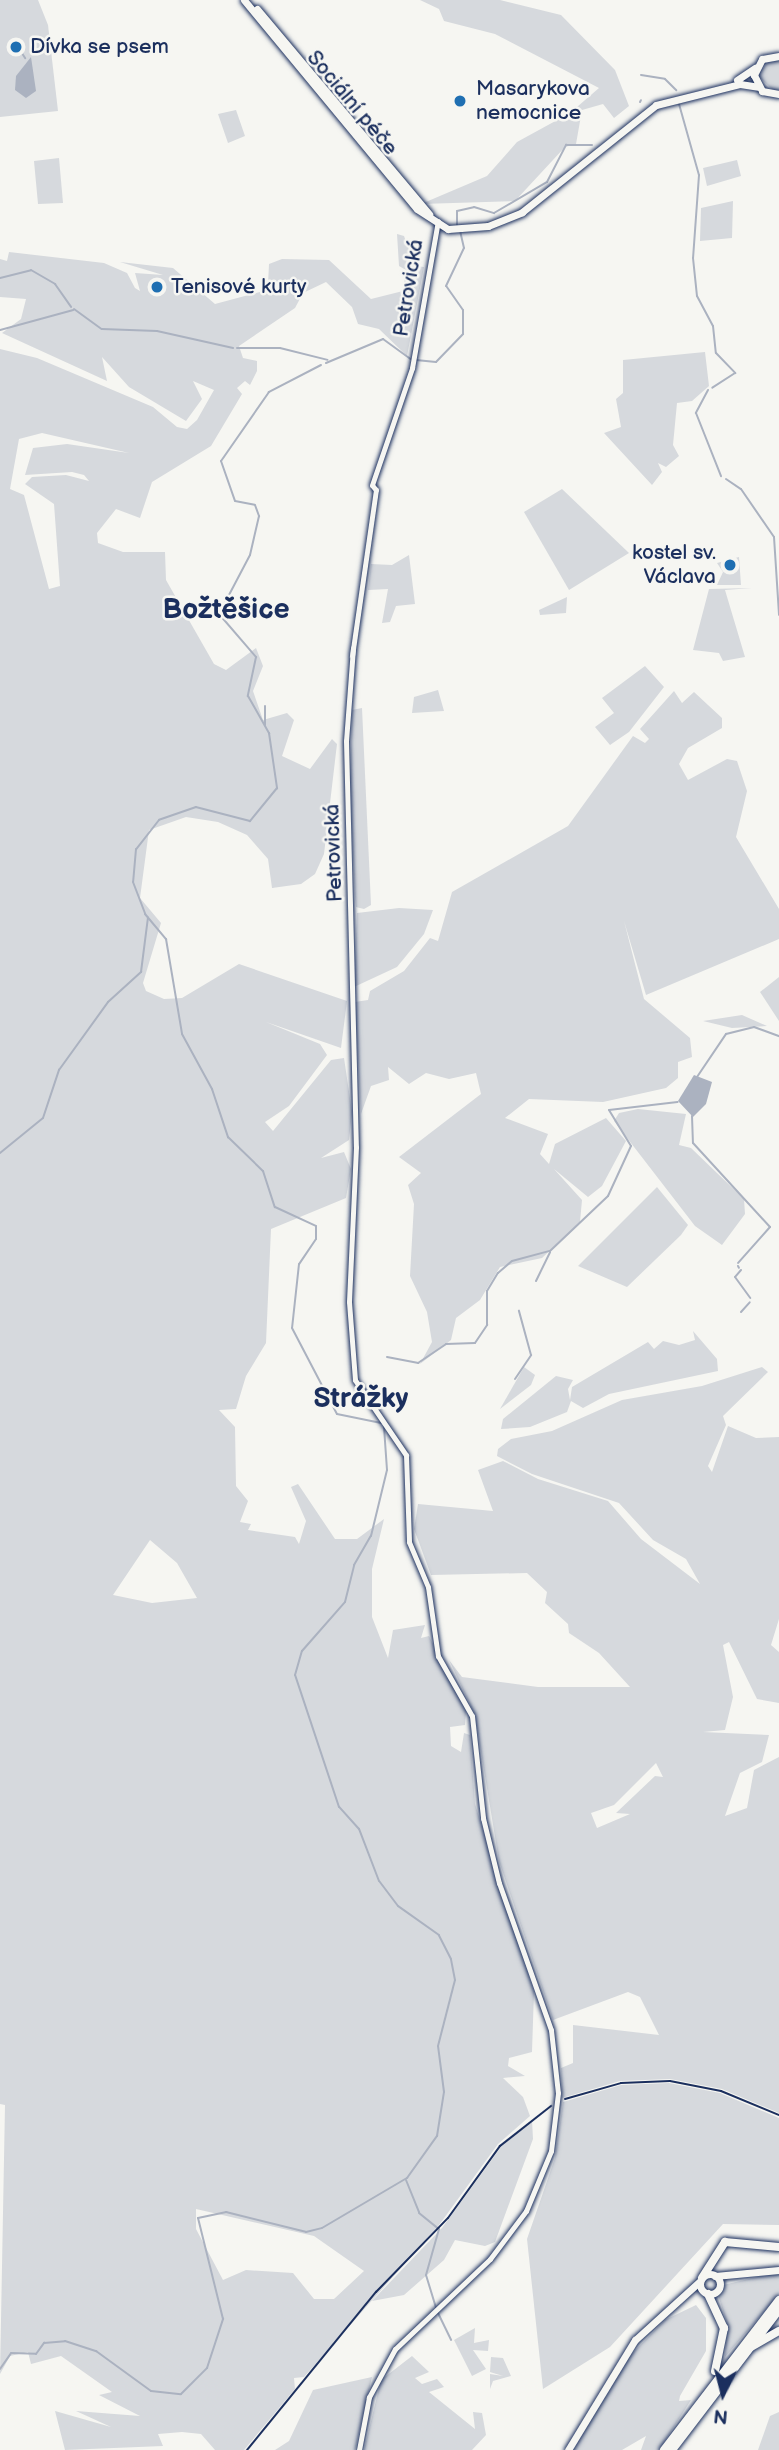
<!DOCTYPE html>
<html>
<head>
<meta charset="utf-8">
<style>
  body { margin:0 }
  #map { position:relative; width:779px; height:2450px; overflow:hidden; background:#f6f6f2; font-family:"Balsamiq Sans",sans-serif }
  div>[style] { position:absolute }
  .green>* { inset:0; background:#d6d9dd }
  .water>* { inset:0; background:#abb2c0 }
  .stream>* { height:2px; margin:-1px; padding:0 1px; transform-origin:1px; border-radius:1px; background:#abb2c0 }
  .roads { filter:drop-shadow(0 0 2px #1b2f5e) drop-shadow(0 0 2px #1b2f5e) }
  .secondary>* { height:5px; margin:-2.5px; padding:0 2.5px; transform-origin:2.5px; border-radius:2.5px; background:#f6f6f2 }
  .primary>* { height:7px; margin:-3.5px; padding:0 3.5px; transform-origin:3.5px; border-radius:3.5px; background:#f6f6f2 }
  .primary>.ring { margin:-3.5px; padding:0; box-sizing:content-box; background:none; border:7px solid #f6f6f2; border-radius:50% }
  .motorway>* { height:8px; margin:-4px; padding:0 4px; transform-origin:4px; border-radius:4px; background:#f6f6f2 }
  .rail>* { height:2px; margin:-1px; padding:0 1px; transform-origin:1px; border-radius:1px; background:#1b2f5e }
  .dots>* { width:19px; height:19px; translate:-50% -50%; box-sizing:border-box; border:4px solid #f6f6f2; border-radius:50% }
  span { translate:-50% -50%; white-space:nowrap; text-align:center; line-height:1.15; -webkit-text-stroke:5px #f6f6f2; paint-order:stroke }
  .poi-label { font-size:21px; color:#1b2f5e }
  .left { translate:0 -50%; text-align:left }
  .right { translate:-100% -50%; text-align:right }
  .street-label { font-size:21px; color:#1b2f5e }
  .district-label { font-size:28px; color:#1b2f5e; font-weight:700 }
  .north { position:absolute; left:688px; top:2359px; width:70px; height:70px; -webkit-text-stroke:5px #f6f6f2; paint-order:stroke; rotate:186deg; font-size:19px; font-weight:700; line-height:28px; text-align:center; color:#1b2f5e }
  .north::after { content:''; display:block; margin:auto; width:24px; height:32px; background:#1b2f5e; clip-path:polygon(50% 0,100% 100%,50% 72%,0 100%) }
</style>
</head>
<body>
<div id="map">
  <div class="green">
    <div style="clip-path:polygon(0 0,38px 0,48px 25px,58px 111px,0 117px)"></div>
    <div style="clip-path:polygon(420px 0,500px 0,561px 15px,615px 70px,629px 106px,614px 118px,603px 104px,582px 110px,576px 144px,565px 147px,515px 201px,421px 204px,487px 176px,517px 142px,570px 113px,599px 88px,495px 34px,444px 21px,439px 9px)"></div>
    <div style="clip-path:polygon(772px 58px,779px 60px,779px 90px,774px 91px,757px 75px)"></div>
    <div style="clip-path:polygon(236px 110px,245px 136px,228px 143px,218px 114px)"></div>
    <div style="clip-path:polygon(59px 158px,63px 203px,38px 204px,34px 161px)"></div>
    <div style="clip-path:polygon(737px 160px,741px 176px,707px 186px,703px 168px)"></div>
    <div style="clip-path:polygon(733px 201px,732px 238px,700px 241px,701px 208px)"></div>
    <div style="clip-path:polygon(evenodd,397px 234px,404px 236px,415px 266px,424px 267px,407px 356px,379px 329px,358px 324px,352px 307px,326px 282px,303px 293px,295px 308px,239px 346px,243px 358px,257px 361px,257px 371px,250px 385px,245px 381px,237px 388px,242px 394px,211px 446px,152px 482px,140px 518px,116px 509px,97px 533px,98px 543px,123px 552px,165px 552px,166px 580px,214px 664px,226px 670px,256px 648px,263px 666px,253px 691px,263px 720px,287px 713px,294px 720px,282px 756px,310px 769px,332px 739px,337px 744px,324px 854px,315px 874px,301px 884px,272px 888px,268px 859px,247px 835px,218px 822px,186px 817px,149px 830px,140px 898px,161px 923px,143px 983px,146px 991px,164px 999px,182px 998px,239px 964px,347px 1001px,341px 1048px,266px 1022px,320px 1044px,327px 1055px,289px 1106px,265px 1122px,273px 1131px,331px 1060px,344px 1058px,352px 1112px,349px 1140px,321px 1158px,344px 1152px,351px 1169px,346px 1198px,271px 1229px,266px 1343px,246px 1376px,236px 1409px,219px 1410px,235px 1427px,236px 1486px,248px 1501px,240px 1522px,251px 1524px,248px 1530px,295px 1537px,299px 1544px,306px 1521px,291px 1487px,298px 1484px,335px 1539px,357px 1539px,384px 1519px,372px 1569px,372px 1617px,388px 1658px,393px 1630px,425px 1625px,421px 1638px,429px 1636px,466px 1711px,465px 1725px,450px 1727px,451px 1746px,461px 1752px,464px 1733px,470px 1735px,475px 1804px,534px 1992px,532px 2052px,509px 2058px,508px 2066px,525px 2076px,503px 2078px,523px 2097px,530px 2116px,498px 2144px,439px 2225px,304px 2377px,294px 2378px,295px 2389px,244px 2450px,215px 2450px,201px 2434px,182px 2432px,158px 2434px,163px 2446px,65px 2450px,55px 2411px,111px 2427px,76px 2411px,140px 2416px,99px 2395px,112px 2392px,61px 2356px,31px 2364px,28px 2352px,10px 2356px,0 2374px,5px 2105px,0 2104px,0 349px,37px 358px,153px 407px,177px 427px,187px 429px,197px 420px,214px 390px,193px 381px,202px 399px,186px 421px,129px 387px,102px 357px,107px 381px,2px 333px,21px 319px,26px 299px,0 297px,0 259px,7px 261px,9px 252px,104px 263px,127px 273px,135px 288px,140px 291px,135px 273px,163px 275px,120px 262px,173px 268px,215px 304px,260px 292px,268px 284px,269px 264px,282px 259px,329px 260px,371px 299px,403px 291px,406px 270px,399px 266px,397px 234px,42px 433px,129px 453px,67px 444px,33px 448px,25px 475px,72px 472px,84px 475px,89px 481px,66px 475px,32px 477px,25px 484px,54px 504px,60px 586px,49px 589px,24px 495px,10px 489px,19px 439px,42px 433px,397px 234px,150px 1540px,177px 1563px,197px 1598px,152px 1603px,113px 1595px,150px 1540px,397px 234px,196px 2209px,314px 2236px,364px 2271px,334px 2299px,314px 2299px,293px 2273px,246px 2270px,223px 2280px,196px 2229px,196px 2209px)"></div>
    <div style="clip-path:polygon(705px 352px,709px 386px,692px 401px,677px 403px,673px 445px,679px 456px,666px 467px,658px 463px,662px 472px,652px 485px,604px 433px,621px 427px,616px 399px,623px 393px,623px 360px)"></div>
    <div style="clip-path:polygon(562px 489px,629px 553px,569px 590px,524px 512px)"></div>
    <div style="clip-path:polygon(409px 555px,415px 604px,396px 606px,390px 622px,382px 623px,388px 589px,368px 590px,371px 564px,392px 565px)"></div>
    <div style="clip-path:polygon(739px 557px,741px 585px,717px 585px,723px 572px,717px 563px)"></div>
    <div style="clip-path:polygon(752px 588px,725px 590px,745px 657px,723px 661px,719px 653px,693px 650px,709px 589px)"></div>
    <div style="clip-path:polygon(567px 597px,566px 613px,540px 615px,539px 610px)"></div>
    <div style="clip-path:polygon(645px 666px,664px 687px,629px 732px,610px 745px,595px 727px,614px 713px,602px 698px)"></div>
    <div style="clip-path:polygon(438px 690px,444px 711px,412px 713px,414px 697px)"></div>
    <div style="clip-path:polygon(674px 691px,682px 703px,694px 692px,722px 718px,722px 728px,688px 748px,679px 764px,688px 780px,727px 759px,737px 761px,747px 791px,736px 837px,779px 909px,779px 939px,646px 995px,624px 921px,644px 999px,690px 1038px,692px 1057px,678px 1062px,678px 1078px,666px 1088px,603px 1102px,529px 1099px,505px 1118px,548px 1134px,540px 1154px,549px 1164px,555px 1144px,606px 1118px,626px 1141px,602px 1186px,588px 1197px,554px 1169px,582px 1200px,580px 1222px,542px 1258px,500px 1267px,480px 1300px,456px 1318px,451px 1340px,420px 1364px,432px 1342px,427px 1312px,410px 1276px,414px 1204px,408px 1185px,421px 1173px,399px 1157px,481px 1094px,476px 1073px,449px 1079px,426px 1073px,409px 1084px,388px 1067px,389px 1080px,371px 1086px,361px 1114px,355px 1002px,368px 1000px,370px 991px,404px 971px,430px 938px,438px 941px,452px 892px,568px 826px,633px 736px,645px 743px,649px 739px,640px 729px)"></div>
    <div style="clip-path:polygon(362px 708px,371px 905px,364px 909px,356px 907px,355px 896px,350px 791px,352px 710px)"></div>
    <div style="clip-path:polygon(399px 908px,433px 910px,424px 934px,397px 967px,354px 987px,357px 913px)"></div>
    <div style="clip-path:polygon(779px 977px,779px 1021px,760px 992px)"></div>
    <div style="clip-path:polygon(742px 1015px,767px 1026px,732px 1028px,703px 1021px)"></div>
    <div style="clip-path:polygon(638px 1109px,686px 1114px,679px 1145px,691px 1148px,744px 1199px,745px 1214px,722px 1245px,695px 1226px,614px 1121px,619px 1113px)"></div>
    <div style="clip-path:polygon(657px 1187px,688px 1225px,681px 1235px,627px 1287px,578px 1266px)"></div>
    <div style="clip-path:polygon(693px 1331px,717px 1359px,718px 1371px,609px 1394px,583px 1408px,571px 1401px,567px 1412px,530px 1427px,501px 1429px,503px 1419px,556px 1376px,573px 1380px,568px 1389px,570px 1400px,572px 1387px,648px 1342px,654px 1349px,663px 1341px,679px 1345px,695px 1340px)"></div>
    <div style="clip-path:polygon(524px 1367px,535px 1375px,531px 1385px,500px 1409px)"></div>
    <div style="clip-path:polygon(evenodd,762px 1367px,768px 1372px,723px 1416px,726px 1425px,708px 1466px,712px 1472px,728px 1426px,756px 1438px,779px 1437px,779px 1619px,771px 1645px,779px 1652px,779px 1703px,757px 1699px,729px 1642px,723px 1645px,733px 1697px,725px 1730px,703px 1732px,769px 1735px,762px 1762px,740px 1773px,725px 1816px,747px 1808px,754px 1770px,779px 1757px,779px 2113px,722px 2089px,670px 2079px,620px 2081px,562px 2098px,561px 2068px,573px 2063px,573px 2025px,659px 2035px,640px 1997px,628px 1992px,553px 2020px,499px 1861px,475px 1715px,449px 1660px,462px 1677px,538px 1687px,630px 1687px,599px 1653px,569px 1633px,568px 1624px,545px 1603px,547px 1592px,527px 1573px,431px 1575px,414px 1529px,418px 1504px,493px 1511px,478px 1470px,503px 1461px,538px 1479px,608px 1501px,641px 1539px,700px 1584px,686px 1559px,653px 1540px,619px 1503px,532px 1474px,497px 1456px,498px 1449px,511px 1439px,552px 1431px,622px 1400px,702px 1386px,762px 1367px,656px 1763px,663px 1777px,655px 1776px,616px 1813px,630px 1814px,597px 1828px,591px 1813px,614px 1805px,656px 1763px)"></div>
    <div style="clip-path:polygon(669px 2083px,720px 2093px,779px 2118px,779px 2225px,723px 2224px,610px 2347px,543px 2389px,527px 2239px,555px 2158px,563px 2102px,621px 2085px)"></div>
    <div style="clip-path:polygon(532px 2120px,533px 2139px,495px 2242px,485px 2246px,455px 2240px,444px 2260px,404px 2295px,372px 2301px,442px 2228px,501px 2147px)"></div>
    <div style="clip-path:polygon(779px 2272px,779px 2294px,725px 2357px,727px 2323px,718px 2295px,723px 2285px)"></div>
    <div style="clip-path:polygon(696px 2305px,706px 2318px,706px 2351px,680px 2396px,679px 2401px,691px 2400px,659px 2450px,641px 2450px,646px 2436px,622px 2450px,573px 2450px,624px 2362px,665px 2320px)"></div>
    <div style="clip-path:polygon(475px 2328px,474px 2343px,489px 2340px,488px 2351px,473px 2350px,486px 2369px,472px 2376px,454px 2340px)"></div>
    <div style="clip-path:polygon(412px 2356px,429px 2372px,415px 2378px,422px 2384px,437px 2379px,444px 2387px,429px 2392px,475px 2429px,473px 2412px,482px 2413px,486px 2435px,472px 2450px,364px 2450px,381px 2380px)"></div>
    <div style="clip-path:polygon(491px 2357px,503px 2358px,511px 2376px,493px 2381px,490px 2389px,490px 2374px,503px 2376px,490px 2372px)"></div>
    <div style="clip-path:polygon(372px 2377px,355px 2450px,275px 2450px,289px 2441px,313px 2390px)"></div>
    <div style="clip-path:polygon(779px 2412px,779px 2450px,758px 2450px,770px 2416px)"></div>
  </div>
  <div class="water">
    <div style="clip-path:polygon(31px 57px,36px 91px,26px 98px,15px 90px,16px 76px)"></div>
    <div style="clip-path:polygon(694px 1075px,712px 1082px,706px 1104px,693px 1117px,678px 1101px)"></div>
  </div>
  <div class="stream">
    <div style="left:16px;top:44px;width:17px;rotate:57deg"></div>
    <div style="left:641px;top:75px;width:24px;rotate:9deg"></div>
    <div style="left:665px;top:79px;width:16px;rotate:45deg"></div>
    <div style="left:640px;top:102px;width:2px;rotate:-63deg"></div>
    <div style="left:679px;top:104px;width:74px;rotate:74.3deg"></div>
    <div style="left:699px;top:175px;width:83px;rotate:94.1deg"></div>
    <div style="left:693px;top:258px;width:38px;rotate:84deg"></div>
    <div style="left:697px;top:296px;width:34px;rotate:62deg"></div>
    <div style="left:713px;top:326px;width:27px;rotate:84deg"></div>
    <div style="left:716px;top:353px;width:28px;rotate:46deg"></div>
    <div style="left:735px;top:373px;width:27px;rotate:147deg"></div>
    <div style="left:611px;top:144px;width:12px;rotate:-31deg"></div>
    <div style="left:457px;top:226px;width:15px;rotate:-90deg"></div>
    <div style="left:457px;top:211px;width:17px;rotate:-13deg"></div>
    <div style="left:474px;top:207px;width:21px;rotate:17deg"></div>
    <div style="left:494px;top:213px;width:61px;rotate:-30.3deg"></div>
    <div style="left:547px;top:182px;width:42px;rotate:-62.8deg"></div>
    <div style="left:566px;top:145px;width:26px"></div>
    <div style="left:0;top:278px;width:32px;rotate:-14deg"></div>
    <div style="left:31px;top:270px;width:28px;rotate:30deg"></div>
    <div style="left:55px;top:284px;width:28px;rotate:55deg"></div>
    <div style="left:74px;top:309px;width:34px;rotate:36deg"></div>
    <div style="left:102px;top:329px;width:55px;rotate:2.1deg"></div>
    <div style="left:157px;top:331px;width:78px;rotate:12.6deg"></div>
    <div style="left:0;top:330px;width:76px;rotate:-15.3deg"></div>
    <div style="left:237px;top:348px;width:43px"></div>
    <div style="left:280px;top:348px;width:49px;rotate:14deg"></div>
    <div style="left:416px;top:360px;width:20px;rotate:6deg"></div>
    <div style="left:436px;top:362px;width:39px;rotate:-46deg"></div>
    <div style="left:463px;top:334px;width:24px;rotate:-90deg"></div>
    <div style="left:463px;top:310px;width:29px;rotate:-125deg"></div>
    <div style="left:446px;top:286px;width:42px;rotate:-64.7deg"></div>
    <div style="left:464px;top:248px;width:17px;rotate:-103deg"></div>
    <div style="left:326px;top:363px;width:62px;rotate:-22.8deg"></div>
    <div style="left:383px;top:339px;width:34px;rotate:36deg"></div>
    <div style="left:321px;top:365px;width:59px;rotate:152.6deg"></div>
    <div style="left:269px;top:392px;width:84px;rotate:124.8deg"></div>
    <div style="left:221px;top:461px;width:42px;rotate:70.7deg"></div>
    <div style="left:235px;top:501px;width:20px;rotate:11deg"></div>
    <div style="left:255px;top:505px;width:12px;rotate:70deg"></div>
    <div style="left:259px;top:516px;width:40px;rotate:103deg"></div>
    <div style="left:250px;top:555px;width:67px;rotate:117.7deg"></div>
    <div style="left:219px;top:614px;width:57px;rotate:49.3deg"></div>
    <div style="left:256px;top:657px;width:40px;rotate:102deg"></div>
    <div style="left:248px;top:696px;width:43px;rotate:60.4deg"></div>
    <div style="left:269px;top:733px;width:56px;rotate:81.7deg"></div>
    <div style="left:277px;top:788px;width:43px;rotate:129.3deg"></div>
    <div style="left:250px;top:821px;width:56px;rotate:-165.5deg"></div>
    <div style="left:196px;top:807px;width:39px;rotate:161deg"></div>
    <div style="left:159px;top:820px;width:37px;rotate:128deg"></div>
    <div style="left:136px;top:849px;width:33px;rotate:95deg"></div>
    <div style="left:133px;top:882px;width:34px;rotate:69deg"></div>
    <div style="left:145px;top:914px;width:33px;rotate:50deg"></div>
    <div style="left:166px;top:939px;width:96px;rotate:80.4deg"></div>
    <div style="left:182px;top:1034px;width:63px;rotate:61.4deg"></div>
    <div style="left:212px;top:1089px;width:51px;rotate:71.6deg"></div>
    <div style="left:228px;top:1137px;width:49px;rotate:44.2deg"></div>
    <div style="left:263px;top:1171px;width:38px;rotate:72deg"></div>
    <div style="left:275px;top:1207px;width:45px;rotate:24.9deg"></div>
    <div style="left:316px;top:1226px;width:13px;rotate:90deg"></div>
    <div style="left:316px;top:1239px;width:30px;rotate:124deg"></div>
    <div style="left:299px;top:1264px;width:64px;rotate:96.2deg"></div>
    <div style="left:292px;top:1328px;width:97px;rotate:62.4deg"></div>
    <div style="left:337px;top:1414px;width:45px;rotate:11.6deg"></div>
    <div style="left:708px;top:390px;width:26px;rotate:118deg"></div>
    <div style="left:696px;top:413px;width:68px;rotate:68.4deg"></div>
    <div style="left:726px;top:479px;width:18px;rotate:34deg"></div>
    <div style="left:741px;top:489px;width:58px;rotate:55.5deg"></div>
    <div style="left:774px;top:537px;width:78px;rotate:86.3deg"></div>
    <div style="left:265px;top:725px;width:19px;rotate:-90deg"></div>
    <div style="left:697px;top:1077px;width:52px;rotate:-56deg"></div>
    <div style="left:726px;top:1034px;width:29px;rotate:-14deg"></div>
    <div style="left:754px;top:1027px;width:27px;rotate:20deg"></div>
    <div style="left:692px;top:1116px;width:27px;rotate:88deg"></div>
    <div style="left:693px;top:1143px;width:114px;rotate:47.5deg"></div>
    <div style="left:770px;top:1227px;width:48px;rotate:131.6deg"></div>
    <div style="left:0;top:1153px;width:55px;rotate:-39.1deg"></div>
    <div style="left:43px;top:1118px;width:51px;rotate:-71.6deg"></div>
    <div style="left:59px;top:1070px;width:84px;rotate:-54.2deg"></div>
    <div style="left:108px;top:1002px;width:45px;rotate:-42.3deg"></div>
    <div style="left:141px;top:972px;width:55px;rotate:-82.7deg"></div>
    <div style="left:738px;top:1266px;width:2px;rotate:63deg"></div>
    <div style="left:741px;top:1270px;width:9px;rotate:131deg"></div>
    <div style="left:735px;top:1277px;width:26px;rotate:54deg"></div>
    <div style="left:536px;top:1281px;width:32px;rotate:-64deg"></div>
    <div style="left:741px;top:1312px;width:13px;rotate:-48deg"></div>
    <div style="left:387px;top:1357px;width:32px;rotate:11deg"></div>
    <div style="left:418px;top:1363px;width:34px;rotate:-34deg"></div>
    <div style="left:446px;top:1344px;width:29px;rotate:-2deg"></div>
    <div style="left:475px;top:1343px;width:22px;rotate:-56deg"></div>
    <div style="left:487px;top:1325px;width:34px;rotate:-90deg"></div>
    <div style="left:487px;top:1291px;width:21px;rotate:-59deg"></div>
    <div style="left:498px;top:1273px;width:18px;rotate:-41deg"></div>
    <div style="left:512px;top:1261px;width:39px;rotate:-15deg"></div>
    <div style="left:550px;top:1251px;width:80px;rotate:-43.5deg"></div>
    <div style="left:608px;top:1196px;width:55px;rotate:-65.3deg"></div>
    <div style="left:631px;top:1146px;width:42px;rotate:-121.4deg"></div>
    <div style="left:609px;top:1110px;width:69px;rotate:-6.6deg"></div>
    <div style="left:515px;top:1379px;width:29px;rotate:-56deg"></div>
    <div style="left:531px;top:1355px;width:46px;rotate:-105.3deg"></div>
    <div style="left:406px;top:2180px;width:35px;rotate:68deg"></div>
    <div style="left:419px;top:2213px;width:26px;rotate:39deg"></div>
    <div style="left:439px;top:2229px;width:48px;rotate:105.8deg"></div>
    <div style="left:426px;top:2275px;width:34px;rotate:73deg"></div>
    <div style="left:438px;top:2313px;width:30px;rotate:64deg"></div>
    <div style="left:0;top:2369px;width:19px;rotate:-55deg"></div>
    <div style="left:11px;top:2353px;width:25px;rotate:2deg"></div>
    <div style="left:36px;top:2354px;width:14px;rotate:-54deg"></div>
    <div style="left:44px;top:2343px;width:21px;rotate:-5deg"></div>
    <div style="left:65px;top:2341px;width:33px;rotate:18deg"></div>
    <div style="left:96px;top:2351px;width:68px;rotate:36deg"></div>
    <div style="left:151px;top:2391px;width:30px;rotate:6deg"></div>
    <div style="left:181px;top:2394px;width:37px;rotate:-45deg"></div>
    <div style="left:207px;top:2368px;width:52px;rotate:-71.9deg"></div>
    <div style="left:223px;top:2319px;width:104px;rotate:-103.9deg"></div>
    <div style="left:198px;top:2218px;width:29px;rotate:-12deg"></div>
    <div style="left:226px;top:2212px;width:82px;rotate:14deg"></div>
    <div style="left:306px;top:2232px;width:16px;rotate:-14deg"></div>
    <div style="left:322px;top:2228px;width:99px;rotate:-30.5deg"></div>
    <div style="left:407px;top:2178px;width:52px;rotate:-54.5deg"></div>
    <div style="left:437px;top:2136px;width:45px;rotate:-81deg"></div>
    <div style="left:444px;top:2092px;width:46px;rotate:-97.4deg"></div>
    <div style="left:438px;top:2046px;width:68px;rotate:-75.6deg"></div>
    <div style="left:455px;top:1980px;width:21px;rotate:-101deg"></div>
    <div style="left:451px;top:1959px;width:27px;rotate:-117deg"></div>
    <div style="left:439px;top:1935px;width:50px;rotate:-144.7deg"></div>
    <div style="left:398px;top:1906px;width:31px;rotate:-127deg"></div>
    <div style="left:379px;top:1881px;width:56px;rotate:-111deg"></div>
    <div style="left:359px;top:1829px;width:30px;rotate:-132deg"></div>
    <div style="left:339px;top:1807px;width:139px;rotate:-108.4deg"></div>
    <div style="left:295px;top:1675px;width:25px;rotate:-74deg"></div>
    <div style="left:302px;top:1651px;width:65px;rotate:-48.7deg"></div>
    <div style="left:345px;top:1602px;width:38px;rotate:-76deg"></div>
    <div style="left:354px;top:1565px;width:34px;rotate:-60deg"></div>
    <div style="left:371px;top:1536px;width:68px;rotate:-76.4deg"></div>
    <div style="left:387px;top:1470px;width:43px;rotate:-94deg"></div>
  </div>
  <div class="roads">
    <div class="secondary">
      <div style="left:376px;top:490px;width:6px;rotate:-129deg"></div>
      <div style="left:372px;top:485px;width:124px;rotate:-71.1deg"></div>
      <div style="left:412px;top:368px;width:149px;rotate:-80deg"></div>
      <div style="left:353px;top:648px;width:93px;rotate:94.3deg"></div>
      <div style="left:346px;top:741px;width:406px;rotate:88.6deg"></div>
      <div style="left:356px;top:1147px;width:155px;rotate:92.6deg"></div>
      <div style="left:349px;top:1302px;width:78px;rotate:85.6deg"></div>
      <div style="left:355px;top:1380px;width:91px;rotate:55.8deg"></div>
      <div style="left:406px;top:1455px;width:87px;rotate:88deg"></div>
      <div style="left:409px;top:1542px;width:49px;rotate:67.1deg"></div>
      <div style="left:428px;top:1587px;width:70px;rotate:81.8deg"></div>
      <div style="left:438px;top:1656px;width:69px;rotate:60.5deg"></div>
      <div style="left:472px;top:1716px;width:103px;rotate:83.8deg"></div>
      <div style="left:483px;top:1818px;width:67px;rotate:76.2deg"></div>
      <div style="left:499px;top:1883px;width:156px;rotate:70.5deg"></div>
      <div style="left:551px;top:2030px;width:63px;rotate:83.7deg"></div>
      <div style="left:558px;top:2093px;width:58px;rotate:96.9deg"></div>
      <div style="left:551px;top:2151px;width:65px;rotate:112.6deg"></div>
      <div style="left:526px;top:2211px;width:60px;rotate:126.9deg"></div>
      <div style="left:490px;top:2259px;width:131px;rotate:136.5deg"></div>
      <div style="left:395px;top:2349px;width:55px;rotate:118.4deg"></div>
      <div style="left:369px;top:2397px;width:54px;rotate:100.7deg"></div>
      <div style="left:352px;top:656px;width:168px;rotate:-81.8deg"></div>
    </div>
    <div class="primary">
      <div style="left:244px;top:0;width:271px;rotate:50.4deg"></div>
      <div style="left:417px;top:209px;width:37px;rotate:33deg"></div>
      <div style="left:448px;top:229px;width:40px;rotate:-4.3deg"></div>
      <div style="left:488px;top:226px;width:37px;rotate:-22deg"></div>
      <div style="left:522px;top:212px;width:171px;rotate:-38.6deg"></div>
      <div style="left:656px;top:105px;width:87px;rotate:-14deg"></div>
      <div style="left:740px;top:84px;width:18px;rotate:9deg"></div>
      <div style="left:257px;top:9px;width:268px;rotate:50deg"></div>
      <div style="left:779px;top:56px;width:17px;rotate:170deg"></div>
      <div style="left:762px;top:59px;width:18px;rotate:117deg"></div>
      <div style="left:754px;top:75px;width:18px;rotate:63deg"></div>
      <div style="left:762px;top:91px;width:17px;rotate:10deg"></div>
      <div style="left:737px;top:80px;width:22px;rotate:-34deg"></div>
      <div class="ring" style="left:700px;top:2274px;width:13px;height:13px"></div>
      <div style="left:715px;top:2276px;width:64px;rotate:-5.4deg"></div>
      <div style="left:568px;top:2450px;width:129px;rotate:-58.7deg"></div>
      <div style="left:635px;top:2340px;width:88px;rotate:-42.2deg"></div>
    </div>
    <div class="motorway">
      <div style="left:702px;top:2278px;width:43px;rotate:-57.4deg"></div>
      <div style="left:725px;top:2242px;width:54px;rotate:5.3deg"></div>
      <div style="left:708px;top:2294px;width:38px;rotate:65deg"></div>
      <div style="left:724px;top:2328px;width:44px;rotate:101.8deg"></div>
      <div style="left:751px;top:2347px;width:32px;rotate:-30deg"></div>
      <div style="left:664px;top:2450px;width:189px;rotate:-52.5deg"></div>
      <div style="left:672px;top:2450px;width:176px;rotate:-52.6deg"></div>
    </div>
  </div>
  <div class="rail">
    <div style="left:565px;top:2099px;width:58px;rotate:-15.9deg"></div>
    <div style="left:621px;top:2083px;width:49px;rotate:-2.3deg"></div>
    <div style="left:670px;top:2081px;width:52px;rotate:11.1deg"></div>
    <div style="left:721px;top:2091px;width:63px;rotate:22.5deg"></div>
    <div style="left:247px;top:2450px;width:204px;rotate:-50.8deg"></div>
    <div style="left:376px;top:2292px;width:103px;rotate:-45.8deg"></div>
    <div style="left:448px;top:2218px;width:89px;rotate:-54.2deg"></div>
    <div style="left:500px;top:2146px;width:65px;rotate:-38.1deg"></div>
  </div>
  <div class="dots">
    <div style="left:16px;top:47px;background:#1f6fb2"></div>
    <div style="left:460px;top:101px;background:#1f6fb2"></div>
    <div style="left:157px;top:287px;background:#1f6fb2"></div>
    <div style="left:730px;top:565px;background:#1f6fb2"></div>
  </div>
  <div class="poi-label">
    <span class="left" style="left:30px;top:47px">Dívka se psem</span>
    <span class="left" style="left:476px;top:101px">Masarykova<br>nemocnice</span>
    <span class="left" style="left:171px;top:287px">Tenisové kurty</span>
    <span class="right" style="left:716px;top:565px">kostel sv.<br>Václava</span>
  </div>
  <div class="street-label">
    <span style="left:352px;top:103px;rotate:50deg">Sociální péče</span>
    <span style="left:409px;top:288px;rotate:-81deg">Petrovická</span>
    <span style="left:334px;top:853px;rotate:-92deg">Petrovická</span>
  </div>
  <div class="district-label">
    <span style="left:226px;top:610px">Božtěšice</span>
    <span style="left:361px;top:1399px">Strážky</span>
  </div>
  <div class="north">N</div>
</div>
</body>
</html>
